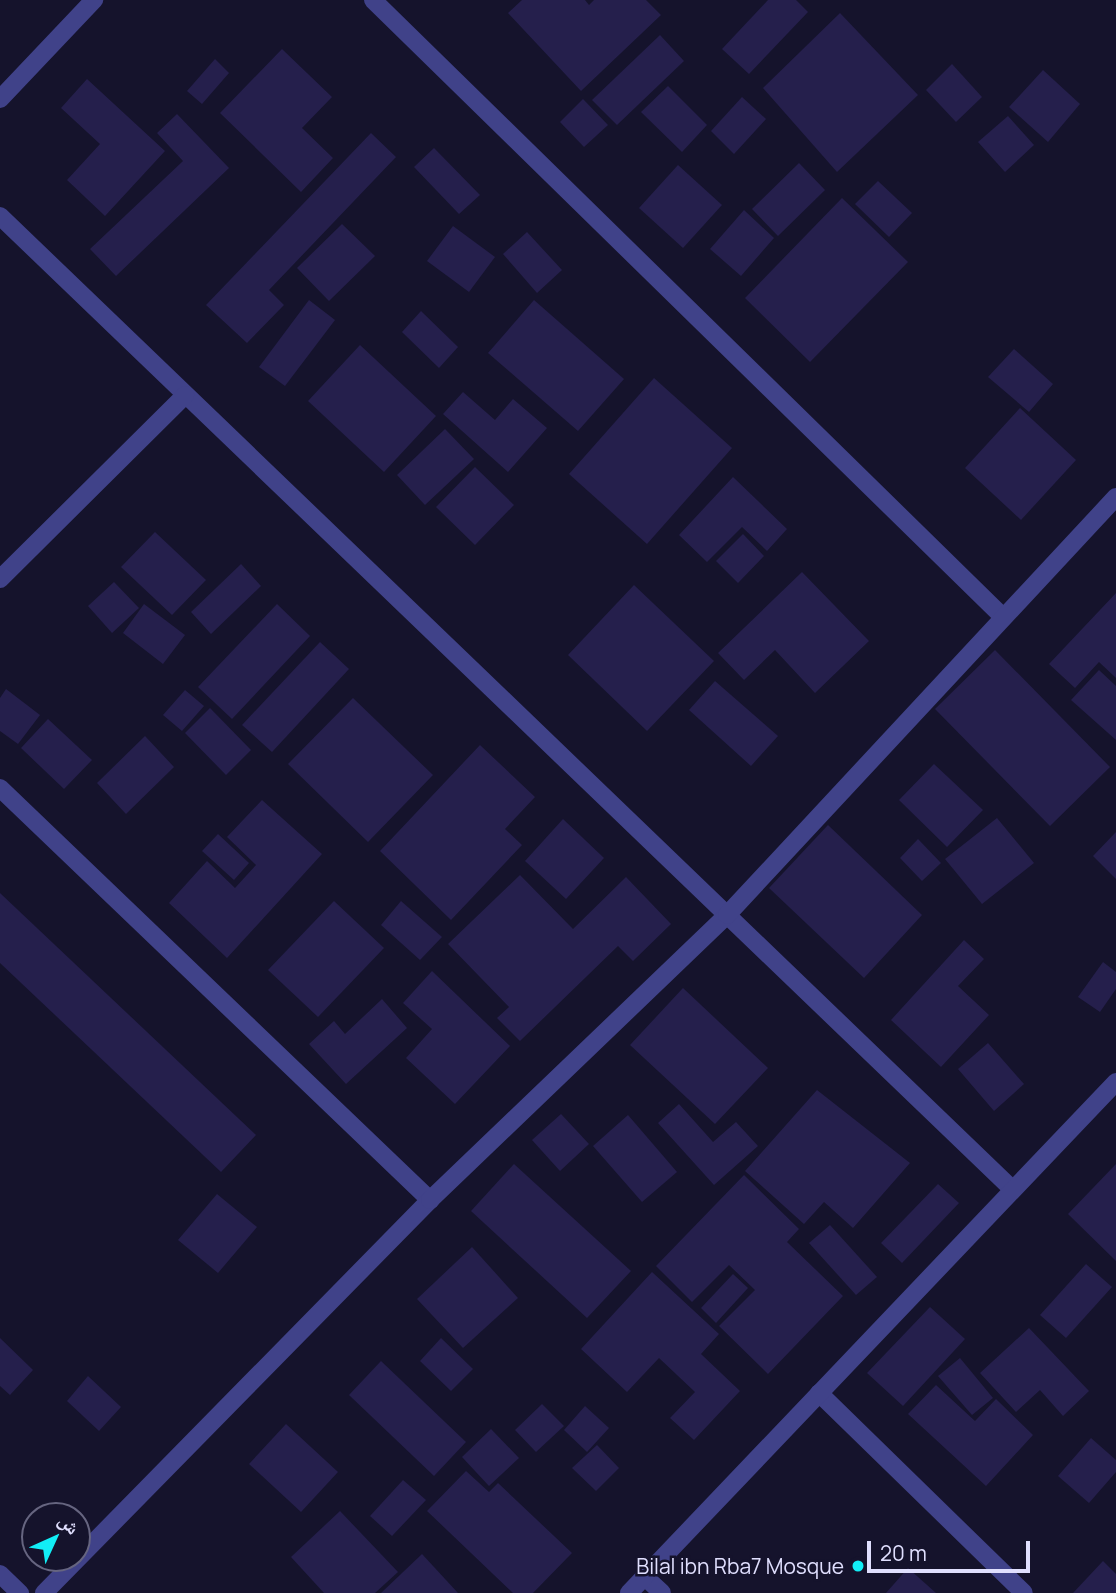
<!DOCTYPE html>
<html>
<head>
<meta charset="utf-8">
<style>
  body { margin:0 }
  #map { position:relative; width:1116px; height:1593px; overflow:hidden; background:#15132c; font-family:Manrope,"Noto Naskh Arabic",sans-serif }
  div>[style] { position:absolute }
  .building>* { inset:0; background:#251f4c }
  .minor>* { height:18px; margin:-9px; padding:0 9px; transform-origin:9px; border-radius:9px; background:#404289 }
  .dots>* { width:19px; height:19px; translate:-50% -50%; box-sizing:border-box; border:4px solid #15132c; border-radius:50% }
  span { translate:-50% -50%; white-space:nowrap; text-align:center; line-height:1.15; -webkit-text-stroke:5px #15132c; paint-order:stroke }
  .poi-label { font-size:21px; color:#e0dffe }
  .right { translate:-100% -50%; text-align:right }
  .north { position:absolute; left:21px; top:1502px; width:70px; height:70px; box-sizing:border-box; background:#15132c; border:2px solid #666580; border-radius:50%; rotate:45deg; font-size:19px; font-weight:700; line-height:28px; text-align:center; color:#e0dffe }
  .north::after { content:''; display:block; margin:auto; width:24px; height:32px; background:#12eef6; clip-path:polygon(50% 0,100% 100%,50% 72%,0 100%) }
  .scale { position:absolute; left:867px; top:1541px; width:163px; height:32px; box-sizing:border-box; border:4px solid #e0dffe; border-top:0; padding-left:9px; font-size:21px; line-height:24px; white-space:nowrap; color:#e0dffe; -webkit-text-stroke:5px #15132c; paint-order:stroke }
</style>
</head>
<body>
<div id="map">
  <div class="building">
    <div style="clip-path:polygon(522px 0,585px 0,589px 5px,594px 0,646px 0,661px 15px,581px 91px,508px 13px)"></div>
    <div style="clip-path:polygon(768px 0,796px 0,808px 12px,749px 74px,722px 49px)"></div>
    <div style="clip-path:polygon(840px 13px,918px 95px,837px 172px,763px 88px)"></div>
    <div style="clip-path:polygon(660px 35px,684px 61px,617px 125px,592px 100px)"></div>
    <div style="clip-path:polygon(282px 49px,332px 97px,302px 128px,333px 158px,301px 192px,220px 113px)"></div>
    <div style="clip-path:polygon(215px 59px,229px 73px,202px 104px,187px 91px)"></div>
    <div style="clip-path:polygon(952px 64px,982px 97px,956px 122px,926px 90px)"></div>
    <div style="clip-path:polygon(1043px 70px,1080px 104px,1048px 142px,1009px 107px)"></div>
    <div style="clip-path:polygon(87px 79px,165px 151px,105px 216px,67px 180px,100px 144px,61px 108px)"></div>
    <div style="clip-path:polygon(668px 86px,707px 125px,682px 152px,641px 112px)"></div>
    <div style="clip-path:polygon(742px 97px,766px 119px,734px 154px,711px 131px)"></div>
    <div style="clip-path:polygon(583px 99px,608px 125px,584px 147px,560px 122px)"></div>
    <div style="clip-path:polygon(177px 114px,229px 168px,116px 276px,90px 249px,183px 161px,157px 133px)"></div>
    <div style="clip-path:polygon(1008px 116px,1034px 145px,1005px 172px,978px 142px)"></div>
    <div style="clip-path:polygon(371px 133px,396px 157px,269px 290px,284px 305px,247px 343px,206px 305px)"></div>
    <div style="clip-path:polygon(434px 148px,480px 195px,459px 214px,414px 167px)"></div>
    <div style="clip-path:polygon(799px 163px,825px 190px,778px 236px,752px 209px)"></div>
    <div style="clip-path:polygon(678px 165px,722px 205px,683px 248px,639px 208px)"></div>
    <div style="clip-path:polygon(878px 181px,912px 213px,889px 237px,855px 204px)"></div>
    <div style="clip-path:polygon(842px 198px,908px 262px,810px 362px,745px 298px)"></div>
    <div style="clip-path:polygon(744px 210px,774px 238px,741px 276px,710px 249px)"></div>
    <div style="clip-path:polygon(342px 224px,375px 256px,329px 301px,297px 268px)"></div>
    <div style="clip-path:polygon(453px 226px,495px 257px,469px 292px,427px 261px)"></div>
    <div style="clip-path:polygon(527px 232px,562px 270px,537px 293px,503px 254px)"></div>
    <div style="clip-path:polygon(309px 300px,335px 320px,285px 386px,259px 367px)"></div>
    <div style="clip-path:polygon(534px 300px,624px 379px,578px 431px,488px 353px)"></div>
    <div style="clip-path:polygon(421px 311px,458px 347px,439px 368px,402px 332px)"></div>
    <div style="clip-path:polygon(360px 345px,436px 416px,384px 472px,308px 401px)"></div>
    <div style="clip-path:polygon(1014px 349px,1053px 384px,1029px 412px,988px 377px)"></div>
    <div style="clip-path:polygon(654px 378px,732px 448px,647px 544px,569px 474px)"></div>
    <div style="clip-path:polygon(463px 392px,495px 420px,513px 399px,547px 428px,508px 472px,443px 414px)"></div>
    <div style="clip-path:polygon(1020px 408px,1076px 460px,1021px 520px,965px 468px)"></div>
    <div style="clip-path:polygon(445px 429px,474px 459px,425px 505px,397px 475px)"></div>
    <div style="clip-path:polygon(475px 467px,514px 505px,475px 545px,436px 507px)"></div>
    <div style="clip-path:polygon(733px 477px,787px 529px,767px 551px,742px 527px,707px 562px,679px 535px)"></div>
    <div style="clip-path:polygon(155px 532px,206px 580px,172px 615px,121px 567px)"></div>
    <div style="clip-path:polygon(743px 534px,764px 556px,738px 583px,716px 561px)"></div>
    <div style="clip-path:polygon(241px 564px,261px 586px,211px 634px,191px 612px)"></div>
    <div style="clip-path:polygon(802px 572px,869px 641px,815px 693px,775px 650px,744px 680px,718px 653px)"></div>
    <div style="clip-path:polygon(114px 582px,139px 608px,112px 633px,88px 606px)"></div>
    <div style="clip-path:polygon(634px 585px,714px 661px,647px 731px,568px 655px)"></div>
    <div style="clip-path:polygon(1116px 593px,1116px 678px,1099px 662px,1075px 688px,1049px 664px)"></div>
    <div style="clip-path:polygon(144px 604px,185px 635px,163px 664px,123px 633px)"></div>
    <div style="clip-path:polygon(277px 604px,310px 636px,232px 719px,198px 687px)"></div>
    <div style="clip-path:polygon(320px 642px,349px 669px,272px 752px,242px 725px)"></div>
    <div style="clip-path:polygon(995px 650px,1110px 767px,1050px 826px,935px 709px)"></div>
    <div style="clip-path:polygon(1099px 670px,1116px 686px,1116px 740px,1071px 700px)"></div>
    <div style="clip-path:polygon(715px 681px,778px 736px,751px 766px,689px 710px)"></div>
    <div style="clip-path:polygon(6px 689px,40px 715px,18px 744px,0 731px,0 698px)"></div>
    <div style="clip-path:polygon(185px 690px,204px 706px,182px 731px,163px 715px)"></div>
    <div style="clip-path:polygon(353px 698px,433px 775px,368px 842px,288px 764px)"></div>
    <div style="clip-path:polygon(210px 708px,251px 750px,226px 775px,185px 733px)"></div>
    <div style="clip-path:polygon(48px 719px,92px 760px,64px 789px,21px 748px)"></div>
    <div style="clip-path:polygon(145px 736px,174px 767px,126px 814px,97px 783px)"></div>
    <div style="clip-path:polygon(480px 745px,535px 797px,505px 829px,522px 845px,451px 920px,380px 851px)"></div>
    <div style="clip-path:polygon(934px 764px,983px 810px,947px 847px,899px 800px)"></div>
    <div style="clip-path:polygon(262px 800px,322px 854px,227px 958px,169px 903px,207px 861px,235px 888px,256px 865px,227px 837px)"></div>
    <div style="clip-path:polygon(997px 818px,1034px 863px,982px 904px,945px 859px)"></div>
    <div style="clip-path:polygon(563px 819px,604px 858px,566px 899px,525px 861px)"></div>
    <div style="clip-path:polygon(828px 825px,922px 915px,864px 978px,769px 888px)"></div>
    <div style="clip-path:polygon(1116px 832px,1116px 879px,1093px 856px)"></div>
    <div style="clip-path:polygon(218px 834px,249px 863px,234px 880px,202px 851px)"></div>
    <div style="clip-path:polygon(918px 839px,941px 863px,922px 881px,900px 858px)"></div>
    <div style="clip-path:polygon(520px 875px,573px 929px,626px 877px,671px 924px,633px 961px,618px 946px,520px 1041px,497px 1018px,509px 1007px,448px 944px)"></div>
    <div style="clip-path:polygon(0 893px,256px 1135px,221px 1172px,0 963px)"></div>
    <div style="clip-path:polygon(334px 901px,384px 948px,318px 1017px,268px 970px)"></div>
    <div style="clip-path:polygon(401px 901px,442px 937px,420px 960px,381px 925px)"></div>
    <div style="clip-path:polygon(964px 940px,984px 959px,958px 986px,989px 1015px,941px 1067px,891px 1020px)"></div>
    <div style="clip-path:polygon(1103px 962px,1116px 972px,1116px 989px,1100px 1012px,1078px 997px)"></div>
    <div style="clip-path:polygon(432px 971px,510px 1046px,455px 1104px,406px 1058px,432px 1029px,403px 1003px)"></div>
    <div style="clip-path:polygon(683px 988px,768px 1068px,715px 1124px,630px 1045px)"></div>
    <div style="clip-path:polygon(382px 999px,407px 1028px,346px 1084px,309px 1044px,334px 1021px,345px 1034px)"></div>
    <div style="clip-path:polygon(988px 1043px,1024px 1084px,994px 1111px,958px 1069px)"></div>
    <div style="clip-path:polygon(817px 1090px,910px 1163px,853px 1228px,824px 1202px,804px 1224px,745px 1171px)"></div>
    <div style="clip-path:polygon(679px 1104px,713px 1142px,736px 1122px,758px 1146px,714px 1185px,658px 1123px)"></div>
    <div style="clip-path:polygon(561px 1114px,589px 1144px,560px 1171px,532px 1140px)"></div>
    <div style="clip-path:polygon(628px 1115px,677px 1172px,642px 1202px,593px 1146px)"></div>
    <div style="clip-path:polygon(514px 1164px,631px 1271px,587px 1318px,471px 1211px)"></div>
    <div style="clip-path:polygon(1116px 1164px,1116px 1261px,1068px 1214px)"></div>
    <div style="clip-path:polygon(744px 1175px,799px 1229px,787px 1242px,843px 1296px,768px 1374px,719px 1326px,755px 1290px,729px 1265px,692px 1302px,656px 1266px)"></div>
    <div style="clip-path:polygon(938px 1184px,959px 1203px,902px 1263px,881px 1243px)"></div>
    <div style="clip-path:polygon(217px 1194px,257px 1227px,218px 1273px,178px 1240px)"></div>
    <div style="clip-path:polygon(830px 1225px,877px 1277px,856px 1295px,809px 1243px)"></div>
    <div style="clip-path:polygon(472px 1247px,518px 1298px,463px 1348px,417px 1299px)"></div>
    <div style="clip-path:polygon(1086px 1264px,1112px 1287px,1066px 1338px,1040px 1315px)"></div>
    <div style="clip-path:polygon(652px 1272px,719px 1334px,701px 1354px,740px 1391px,694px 1440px,670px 1418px,695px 1392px,659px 1358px,627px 1392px,581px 1349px)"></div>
    <div style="clip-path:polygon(733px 1274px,748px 1288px,716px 1323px,701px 1308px)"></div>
    <div style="clip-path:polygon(930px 1307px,965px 1339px,903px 1406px,867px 1373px)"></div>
    <div style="clip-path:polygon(1029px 1328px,1089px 1391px,1063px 1416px,1040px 1390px,1016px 1412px,980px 1373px)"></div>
    <div style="clip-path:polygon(0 1338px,33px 1370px,10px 1395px,0 1386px)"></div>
    <div style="clip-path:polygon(441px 1338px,473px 1369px,451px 1391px,420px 1361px)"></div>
    <div style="clip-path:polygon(960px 1358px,993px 1398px,972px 1415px,938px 1376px)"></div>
    <div style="clip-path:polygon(381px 1361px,466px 1442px,434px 1476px,349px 1395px)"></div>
    <div style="clip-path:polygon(88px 1376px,121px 1407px,99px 1431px,67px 1401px)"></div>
    <div style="clip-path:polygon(936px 1385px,975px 1421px,996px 1399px,1033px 1435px,986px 1486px,908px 1414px)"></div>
    <div style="clip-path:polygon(542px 1404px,564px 1426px,536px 1452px,515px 1430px)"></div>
    <div style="clip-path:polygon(585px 1406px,609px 1428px,587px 1452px,564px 1430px)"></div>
    <div style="clip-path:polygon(286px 1424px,338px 1472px,301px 1512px,249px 1464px)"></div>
    <div style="clip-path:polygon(491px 1429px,519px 1458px,489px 1486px,462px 1457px)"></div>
    <div style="clip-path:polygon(1091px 1438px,1116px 1460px,1116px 1472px,1089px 1503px,1058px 1476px)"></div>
    <div style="clip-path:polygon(597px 1445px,619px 1468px,596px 1491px,572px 1468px)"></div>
    <div style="clip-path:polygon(466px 1471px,489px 1492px,498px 1483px,572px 1553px,533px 1593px,513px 1593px,427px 1511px)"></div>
    <div style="clip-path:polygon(403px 1480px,426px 1500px,392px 1536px,370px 1516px)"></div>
    <div style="clip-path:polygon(340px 1511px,398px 1572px,375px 1593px,324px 1593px,291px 1557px)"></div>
    <div style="clip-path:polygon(422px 1554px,458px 1593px,381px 1593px)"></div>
    <div style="clip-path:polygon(1103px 1561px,1116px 1574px,1116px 1593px,1073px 1593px)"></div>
    <div style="clip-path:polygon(908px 1568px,936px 1593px,886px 1593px)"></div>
  </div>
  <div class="minor">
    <div style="left:373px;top:0;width:882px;rotate:44.4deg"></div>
    <div style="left:0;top:99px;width:137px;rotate:-46.5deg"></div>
    <div style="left:0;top:216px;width:1404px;rotate:43.87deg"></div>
    <div style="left:0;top:579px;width:261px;rotate:-44.8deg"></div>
    <div style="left:0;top:788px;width:596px;rotate:43.78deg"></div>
    <div style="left:819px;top:1393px;width:286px;rotate:44.3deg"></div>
    <div style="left:0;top:1574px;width:28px;rotate:44deg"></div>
    <div style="left:645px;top:1577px;width:23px;rotate:43deg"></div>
    <div style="left:44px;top:1593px;width:551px;rotate:-45.51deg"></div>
    <div style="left:430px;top:1200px;width:412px;rotate:-43.8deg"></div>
    <div style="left:727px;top:915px;width:571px;rotate:-47.06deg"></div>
    <div style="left:629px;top:1593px;width:706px;rotate:-46.38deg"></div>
  </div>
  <div class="dots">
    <div style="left:858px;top:1566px;background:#12eef6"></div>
  </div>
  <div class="poi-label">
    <span class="right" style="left:844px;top:1566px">Bilal ibn Rba7 Mosque</span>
  </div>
  <div class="north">ش</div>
  <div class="scale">20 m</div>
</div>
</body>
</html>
